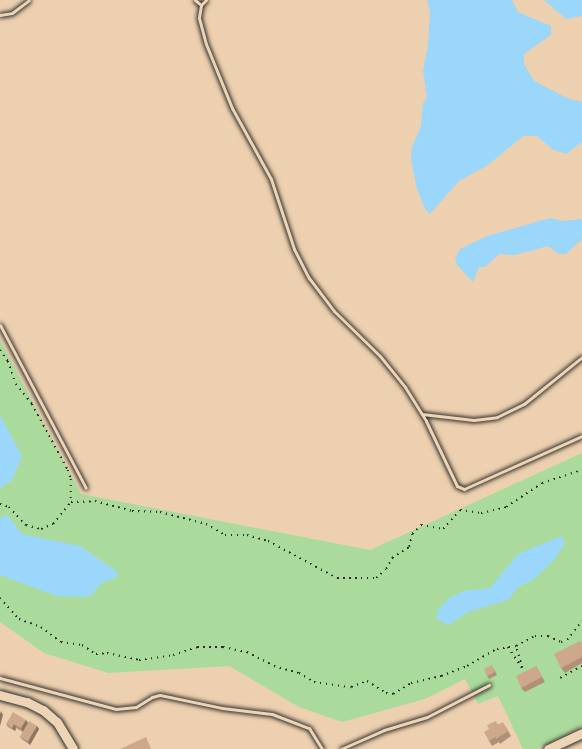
<!DOCTYPE html>
<html>
<head>
<meta charset="utf-8">
<style>
  body { margin:0 }
  #map { position:relative; width:582px; height:749px; overflow:hidden; background:#edd0af; font-family:Kalam,sans-serif }
  div>[style] { position:absolute }
  .green>* { inset:0; background:#abdb9c }
  .water>* { inset:0; background:#9bd6fb }
  .path>* { height:1.5px; margin-top:-0.75px; transform-origin:0; background:repeating-linear-gradient(90deg,#2b2b2b 0 1.5px,transparent 0 6px) }
  .roads { filter:drop-shadow(0 0 2px #2b2b2b) drop-shadow(0 0 2px #2b2b2b) }
  .lane>* { height:3px; margin:-1.5px; padding:0 1.5px; transform-origin:1.5px; border-radius:1.5px; background:#edd4b4 }
  .secondary>* { height:9px; margin:-4.5px; padding:0 4.5px; transform-origin:4.5px; border-radius:4.5px; background:#edd4b4 }
  .wall>* { inset:0; background:#b09077 }
  .shaded-wall>* { inset:0; background:#907661 }
  .building>* { inset:0; background:#cda88a }
  span { translate:-50% -50%; white-space:nowrap; text-align:center; line-height:1.15; -webkit-text-stroke:5px #edd4b4; paint-order:stroke }
</style>
</head>
<body>
<div id="map">
  <div class="green">
    <div style="clip-path:polygon(0 340px,81px 494px,370px 550px,582px 453px,582px 726px,537px 749px,523px 749px,498px 696px,478px 704px,465px 679px,425px 699px,342px 722px,299px 707px,229px 666px,108px 673px,44px 653px,0 622px)"></div>
  </div>
  <div class="water">
    <div style="clip-path:polygon(427px 0,512px 0,518px 12px,551px 26px,551px 35px,524px 54px,524px 64px,534px 81px,567px 98px,582px 102px,582px 142px,566px 154px,552px 149px,537px 136px,523px 136px,488px 165px,459px 181px,430px 214px,425px 209px,417px 189px,411px 160px,412px 147px,421px 126px,423px 103px,427px 98px,423px 70px,428px 46px,430px 11px)"></div>
    <div style="clip-path:polygon(544px 0,582px 0,582px 16px,566px 19px)"></div>
    <div style="clip-path:polygon(550px 218px,564px 221px,582px 219px,582px 239px,566px 254px,559px 254px,548px 246px,515px 255px,499px 254px,485px 267px,479px 267px,473px 282px,457px 265px,455px 258px,460px 249px,487px 236px)"></div>
    <div style="clip-path:polygon(0 415px,22px 456px,12px 480px,0 488px)"></div>
    <div style="clip-path:polygon(7px 515px,22px 534px,80px 546px,118px 572px,117px 577px,100px 584px,91px 596px,83px 597px,57px 596px,0 575px,0 518px)"></div>
    <div style="clip-path:polygon(562px 536px,565px 543px,554px 560px,532px 581px,518px 587px,508px 600px,468px 612px,449px 625px,438px 620px,437px 611px,448px 599px,463px 591px,490px 588px,518px 554px)"></div>
  </div>
  <div class="path">
    <div style="left:0;top:350px;width:14px;rotate:54deg"></div>
    <div style="left:8px;top:361px;width:24px;rotate:71deg"></div>
    <div style="left:16px;top:384px;width:26px;rotate:51deg"></div>
    <div style="left:32px;top:404px;width:75px;rotate:61.4deg"></div>
    <div style="left:68px;top:470px;width:9px;rotate:72deg"></div>
    <div style="left:71px;top:479px;width:22px;rotate:90deg"></div>
    <div style="left:0;top:504px;width:9px;rotate:18deg"></div>
    <div style="left:9px;top:507px;width:25px;rotate:47deg"></div>
    <div style="left:26px;top:525px;width:16px;rotate:15deg"></div>
    <div style="left:41px;top:529px;width:13px;rotate:-23deg"></div>
    <div style="left:53px;top:524px;width:28px;rotate:-51deg"></div>
    <div style="left:71px;top:502px;width:24px;rotate:-2deg"></div>
    <div style="left:95px;top:501px;width:38px;rotate:15deg"></div>
    <div style="left:132px;top:511px;width:28px;rotate:2deg"></div>
    <div style="left:160px;top:512px;width:48px;rotate:14.6deg"></div>
    <div style="left:206px;top:524px;width:22px;rotate:30deg"></div>
    <div style="left:225px;top:535px;width:22px"></div>
    <div style="left:247px;top:535px;width:22px;rotate:16deg"></div>
    <div style="left:268px;top:541px;width:78px;rotate:28.2deg"></div>
    <div style="left:337px;top:578px;width:39px"></div>
    <div style="left:376px;top:578px;width:13px;rotate:-42deg"></div>
    <div style="left:386px;top:569px;width:13px;rotate:-61deg"></div>
    <div style="left:392px;top:558px;width:20px;rotate:-33deg"></div>
    <div style="left:409px;top:547px;width:13px;rotate:-77deg"></div>
    <div style="left:412px;top:534px;width:13px;rotate:-45deg"></div>
    <div style="left:421px;top:525px;width:22px;rotate:10deg"></div>
    <div style="left:443px;top:529px;width:25px;rotate:-48deg"></div>
    <div style="left:460px;top:510px;width:21px;rotate:8deg"></div>
    <div style="left:481px;top:513px;width:26px;rotate:-13deg"></div>
    <div style="left:506px;top:507px;width:43px;rotate:-33.7deg"></div>
    <div style="left:542px;top:483px;width:42px;rotate:-18deg"></div>
    <div style="left:0;top:598px;width:28px;rotate:48deg"></div>
    <div style="left:19px;top:619px;width:23px;rotate:20deg"></div>
    <div style="left:41px;top:627px;width:25px;rotate:37deg"></div>
    <div style="left:61px;top:642px;width:21px;rotate:8deg"></div>
    <div style="left:82px;top:645px;width:17px;rotate:33deg"></div>
    <div style="left:96px;top:654px;width:11px;rotate:-5deg"></div>
    <div style="left:107px;top:653px;width:33px;rotate:12deg"></div>
    <div style="left:139px;top:660px;width:34px;rotate:-8deg"></div>
    <div style="left:173px;top:655px;width:25px;rotate:-18deg"></div>
    <div style="left:197px;top:647px;width:26px"></div>
    <div style="left:223px;top:647px;width:25px;rotate:12deg"></div>
    <div style="left:247px;top:652px;width:30px;rotate:27deg"></div>
    <div style="left:274px;top:666px;width:26px;rotate:16deg"></div>
    <div style="left:299px;top:673px;width:17px;rotate:31deg"></div>
    <div style="left:314px;top:682px;width:37px;rotate:8deg"></div>
    <div style="left:351px;top:687px;width:17px;rotate:-21deg"></div>
    <div style="left:367px;top:681px;width:22px;rotate:32deg"></div>
    <div style="left:386px;top:693px;width:7px;rotate:8deg"></div>
    <div style="left:393px;top:694px;width:21px;rotate:-31deg"></div>
    <div style="left:411px;top:683px;width:31px;rotate:-13deg"></div>
    <div style="left:441px;top:676px;width:28px;rotate:-21deg"></div>
    <div style="left:467px;top:666px;width:34px;rotate:-30deg"></div>
    <div style="left:497px;top:649px;width:19px;rotate:-9deg"></div>
    <div style="left:516px;top:646px;width:21px;rotate:-28deg"></div>
    <div style="left:535px;top:636px;width:13px"></div>
    <div style="left:548px;top:636px;width:14px;rotate:25deg"></div>
    <div style="left:561px;top:642px;width:6px;rotate:-18deg"></div>
    <div style="left:567px;top:640px;width:24px;rotate:-52deg"></div>
    <div style="left:508px;top:647px;width:25px;rotate:56deg"></div>
    <div style="left:522px;top:668px;width:22px;rotate:-106deg"></div>
    <div style="left:560px;top:678px;width:25px;rotate:-29deg"></div>
  </div>
  <div class="roads">
    <div class="lane">
      <div style="left:195px;top:0;width:8px;rotate:40deg"></div>
      <div style="left:206px;top:0;width:7px;rotate:135deg"></div>
      <div style="left:201px;top:5px;width:13px;rotate:99deg"></div>
      <div style="left:199px;top:18px;width:27px;rotate:75deg"></div>
      <div style="left:206px;top:44px;width:69px;rotate:67.9deg"></div>
      <div style="left:232px;top:108px;width:81px;rotate:61.2deg"></div>
      <div style="left:271px;top:179px;width:74px;rotate:71.8deg"></div>
      <div style="left:294px;top:249px;width:33px;rotate:63deg"></div>
      <div style="left:309px;top:278px;width:41px;rotate:52.9deg"></div>
      <div style="left:334px;top:311px;width:64px;rotate:44.4deg"></div>
      <div style="left:380px;top:356px;width:40px;rotate:51deg"></div>
      <div style="left:405px;top:387px;width:40px;rotate:58deg"></div>
      <div style="left:426px;top:421px;width:72px;rotate:64.5deg"></div>
      <div style="left:457px;top:486px;width:8px;rotate:23deg"></div>
      <div style="left:464px;top:489px;width:129px;rotate:-24.2deg"></div>
      <div style="left:0;top:15px;width:12px;rotate:-9deg"></div>
      <div style="left:12px;top:13px;width:21px;rotate:-37deg"></div>
      <div style="left:0;top:325px;width:184px;rotate:62.2deg"></div>
      <div style="left:422px;top:414px;width:52px;rotate:6.6deg"></div>
      <div style="left:474px;top:420px;width:23px;rotate:-7deg"></div>
      <div style="left:497px;top:417px;width:30px;rotate:-26deg"></div>
      <div style="left:524px;top:404px;width:75px;rotate:-39deg"></div>
      <div style="left:0;top:678px;width:120px;rotate:15deg"></div>
      <div style="left:116px;top:709px;width:20px;rotate:-6deg"></div>
      <div style="left:136px;top:707px;width:19px;rotate:-32deg"></div>
      <div style="left:152px;top:697px;width:8px;rotate:-14deg"></div>
      <div style="left:160px;top:695px;width:63px;rotate:11.8deg"></div>
      <div style="left:222px;top:708px;width:50px;rotate:6.8deg"></div>
      <div style="left:272px;top:714px;width:40px;rotate:21deg"></div>
      <div style="left:309px;top:728px;width:25px;rotate:58deg"></div>
      <div style="left:341px;top:749px;width:47px;rotate:-23.8deg"></div>
      <div style="left:384px;top:730px;width:45px;rotate:-16.8deg"></div>
      <div style="left:427px;top:717px;width:70px;rotate:-27.3deg"></div>
    </div>
    <div class="secondary">
      <div style="left:0;top:695px;width:28px;rotate:15deg"></div>
      <div style="left:27px;top:702px;width:18px;rotate:27deg"></div>
      <div style="left:43px;top:710px;width:18px;rotate:41deg"></div>
      <div style="left:57px;top:722px;width:31px;rotate:59deg"></div>
      <div style="left:548px;top:749px;width:38px;rotate:-25deg"></div>
    </div>
  </div>
  <div class="wall">
    <div style="clip-path:polygon(582px 643px,582px 663px,565px 673px,561px 668px)"></div>
    <div style="clip-path:polygon(536px 666px,545px 682px,525px 692px,521px 688px)"></div>
    <div style="clip-path:polygon(494px 669px,497px 675px,489px 679px,487px 676px)"></div>
    <div style="clip-path:polygon(26px 720px,28px 723px,37px 726px,39px 729px,30px 745px,23px 740px,20px 737px,23px 732px,16px 728px,15px 731px,8px 727px,6px 724px)"></div>
    <div style="clip-path:polygon(498px 724px,506px 727px,511px 736px,500px 744px,499px 742px,492px 746px,489px 741px)"></div>
  </div>
  <div class="shaded-wall">
    <div style="clip-path:polygon(1px 711px,3px 715px,0 726px,0 714px)"></div>
    <div style="clip-path:polygon(26px 720px,28px 723px,23px 732px,21px 728px)"></div>
    <div style="clip-path:polygon(14px 724px,16px 728px,15px 731px,12px 728px)"></div>
    <div style="clip-path:polygon(37px 726px,39px 729px,30px 745px,28px 741px)"></div>
  </div>
  <div class="building">
    <div style="clip-path:polygon(580px 641px,582px 644px,582px 657px,561px 668px,554px 654px)"></div>
    <div style="clip-path:polygon(492px 665px,495px 672px,487px 676px,484px 669px)"></div>
    <div style="clip-path:polygon(536px 666px,542px 677px,521px 688px,516px 676px)"></div>
    <div style="clip-path:polygon(13px 712px,26px 720px,21px 728px,14px 724px,12px 728px,6px 724px)"></div>
    <div style="clip-path:polygon(29px 721px,37px 726px,28px 741px,20px 737px)"></div>
    <div style="clip-path:polygon(496px 721px,498px 725px,503px 722px,508px 731px,496px 739px,496px 737px,489px 741px,484px 732px,489px 729px,487px 725px)"></div>
    <div style="clip-path:polygon(146px 737px,151px 749px,120px 749px)"></div>
  </div>
</div>
</body>
</html>
